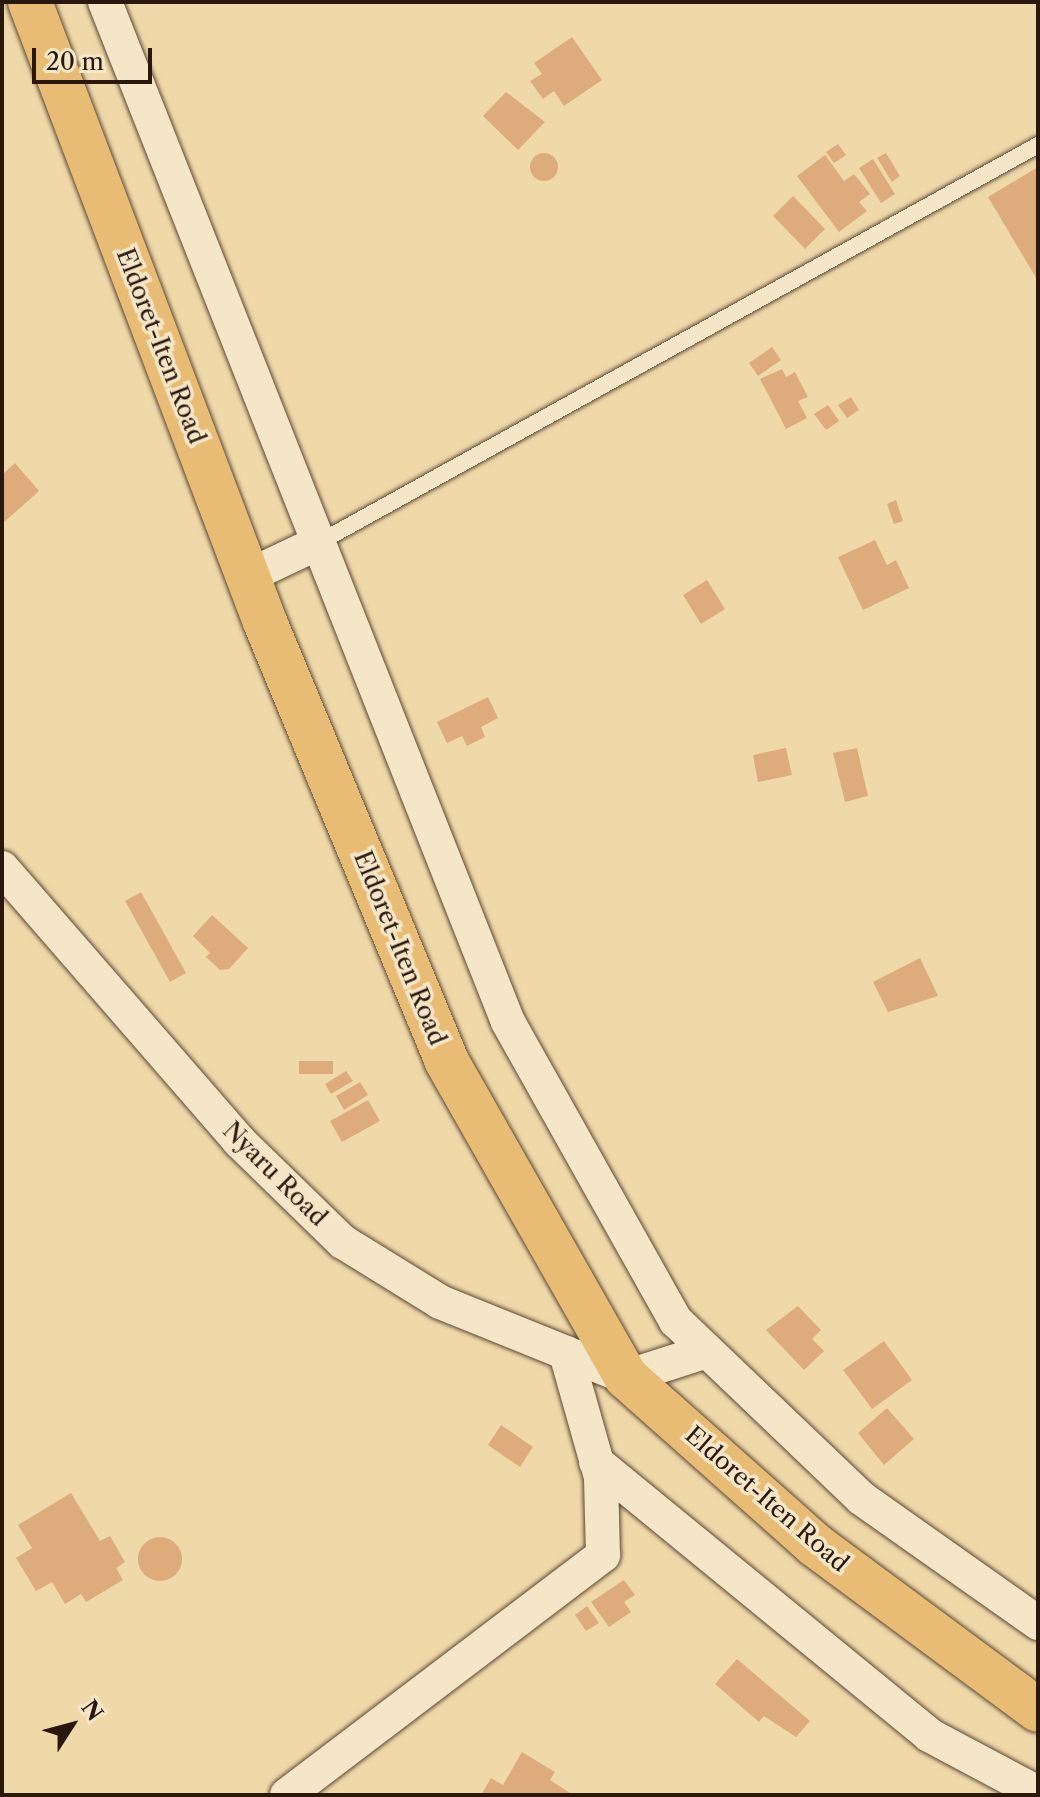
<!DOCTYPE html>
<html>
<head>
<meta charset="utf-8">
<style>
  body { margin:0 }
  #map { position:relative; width:1040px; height:1797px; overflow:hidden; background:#f0d9a9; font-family:"Libre Caslon Text",serif }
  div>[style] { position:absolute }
  .building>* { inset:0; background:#deab7d }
  .round { border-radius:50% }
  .roads { filter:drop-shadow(0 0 2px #5c4835) drop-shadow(0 0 2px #5c4835) }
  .service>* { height:16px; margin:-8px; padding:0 8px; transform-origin:8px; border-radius:8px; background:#f5e6c7 }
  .minor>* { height:34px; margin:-17px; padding:0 17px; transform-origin:17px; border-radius:17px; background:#f5e6c7 }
  .primary>* { height:44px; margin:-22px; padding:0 22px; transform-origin:22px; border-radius:22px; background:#e8bc74 }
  span { translate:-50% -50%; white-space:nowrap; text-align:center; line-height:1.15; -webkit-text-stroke:7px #f5e6c7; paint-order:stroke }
  .street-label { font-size:24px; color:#2a180e }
  .frame { position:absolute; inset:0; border:4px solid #2a180e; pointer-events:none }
  .north { position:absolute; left:32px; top:1685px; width:80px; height:80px; -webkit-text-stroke:6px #f5e6c7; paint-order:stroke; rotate:54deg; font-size:22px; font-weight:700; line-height:32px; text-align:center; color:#2a180e }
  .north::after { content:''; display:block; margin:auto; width:28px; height:36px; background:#2a180e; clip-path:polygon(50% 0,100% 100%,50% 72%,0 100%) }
  .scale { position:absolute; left:32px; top:48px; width:120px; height:36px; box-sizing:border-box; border:4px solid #2a180e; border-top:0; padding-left:10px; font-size:24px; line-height:28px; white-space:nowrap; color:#2a180e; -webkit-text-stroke:6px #f5e6c7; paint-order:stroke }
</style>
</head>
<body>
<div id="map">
  <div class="building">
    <div style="clip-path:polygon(572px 37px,602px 80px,564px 106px,554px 91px,543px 99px,530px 81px,542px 74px,534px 63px)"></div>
    <div style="clip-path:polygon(506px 92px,545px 122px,518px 150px,483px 116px)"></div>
    <div style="clip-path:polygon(838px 144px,846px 155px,834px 163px,826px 152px)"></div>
    <div class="round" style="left:530px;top:153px;width:28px;height:28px"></div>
    <div style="clip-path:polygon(886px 153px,900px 176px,892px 182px,877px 158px)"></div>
    <div style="clip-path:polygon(825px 155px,844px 181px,854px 174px,870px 194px,859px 202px,867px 211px,839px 232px,797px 176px)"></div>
    <div style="clip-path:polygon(873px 159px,895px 194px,881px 203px,859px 168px)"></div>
    <div style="clip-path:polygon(1038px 167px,1038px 281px,988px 197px)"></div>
    <div style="clip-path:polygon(793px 196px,825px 229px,805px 249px,773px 216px)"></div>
    <div style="clip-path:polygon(772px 347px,781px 360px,758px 376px,749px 363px)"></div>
    <div style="clip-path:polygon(782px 369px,786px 377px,795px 372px,808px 397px,798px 401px,807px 418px,786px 429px,760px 379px)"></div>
    <div style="clip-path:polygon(851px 397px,859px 410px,847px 418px,838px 405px)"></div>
    <div style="clip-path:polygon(828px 405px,839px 421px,826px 430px,814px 414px)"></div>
    <div style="clip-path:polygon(15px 463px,39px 491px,2px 524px,2px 475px)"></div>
    <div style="clip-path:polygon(896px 500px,903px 521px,894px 524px,887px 504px)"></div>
    <div style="clip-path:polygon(875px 540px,887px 565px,896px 560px,909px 588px,863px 610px,838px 557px)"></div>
    <div style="clip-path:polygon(707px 580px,725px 609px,701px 624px,683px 595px)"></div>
    <div style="clip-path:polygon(488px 697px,498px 718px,481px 727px,485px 737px,467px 746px,462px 736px,447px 743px,437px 722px)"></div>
    <div style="clip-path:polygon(786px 748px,792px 775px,758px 782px,753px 755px)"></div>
    <div style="clip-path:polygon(857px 748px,868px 796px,845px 802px,833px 753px)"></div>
    <div style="clip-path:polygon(141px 892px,186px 973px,170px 982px,125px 901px)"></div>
    <div style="clip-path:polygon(212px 915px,248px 948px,229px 969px,220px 970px,206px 957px,210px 953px,193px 936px)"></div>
    <div style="clip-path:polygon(920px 958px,938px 996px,888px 1012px,873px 982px)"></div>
    <div style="clip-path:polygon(299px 1061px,333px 1061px,333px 1074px,299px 1074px)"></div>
    <div style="clip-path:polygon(346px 1071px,353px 1081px,331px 1094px,325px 1084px)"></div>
    <div style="clip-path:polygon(360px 1082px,368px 1095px,344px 1110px,336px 1096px)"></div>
    <div style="clip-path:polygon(368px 1100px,380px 1121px,342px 1142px,330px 1121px)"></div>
    <div style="clip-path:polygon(798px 1306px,821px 1330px,812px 1339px,824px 1351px,804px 1370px,766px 1330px)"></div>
    <div style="clip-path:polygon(884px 1341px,912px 1380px,872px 1409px,843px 1370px)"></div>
    <div style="clip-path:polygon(887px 1408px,914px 1439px,884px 1465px,858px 1433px)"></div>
    <div style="clip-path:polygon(501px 1425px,533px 1447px,520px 1467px,488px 1445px)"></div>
    <div style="clip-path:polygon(71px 1493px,100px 1541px,110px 1536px,125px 1562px,116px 1568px,123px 1580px,86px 1602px,81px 1594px,65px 1604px,52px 1582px,36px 1591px,16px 1558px,32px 1548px,18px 1525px)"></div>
    <div class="round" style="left:138px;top:1537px;width:44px;height:44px"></div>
    <div style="clip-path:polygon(624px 1580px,635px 1595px,624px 1602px,631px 1612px,609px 1627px,591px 1602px)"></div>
    <div style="clip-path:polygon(587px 1606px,599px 1623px,586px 1631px,575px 1615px)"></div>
    <div style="clip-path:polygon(737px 1659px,810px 1721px,796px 1737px,764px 1716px,759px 1722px,715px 1684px)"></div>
    <div style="clip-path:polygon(522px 1752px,555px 1772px,550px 1780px,573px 1795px,481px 1795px,491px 1778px,503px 1785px)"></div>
  </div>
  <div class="roads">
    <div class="service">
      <div style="left:318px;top:543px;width:823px;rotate:-28.93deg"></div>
    </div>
    <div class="minor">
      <div style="left:105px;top:2px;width:1097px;rotate:68.44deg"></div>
      <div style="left:508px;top:1022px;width:343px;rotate:60.7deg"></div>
      <div style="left:676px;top:1321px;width:256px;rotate:43.7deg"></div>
      <div style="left:861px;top:1498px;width:217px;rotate:35.2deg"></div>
      <div style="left:248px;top:576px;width:77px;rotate:-25.2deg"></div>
      <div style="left:2px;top:868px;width:362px;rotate:49deg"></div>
      <div style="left:239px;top:1141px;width:145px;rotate:44.2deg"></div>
      <div style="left:343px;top:1242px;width:114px;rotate:31.7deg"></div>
      <div style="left:440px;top:1302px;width:201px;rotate:22deg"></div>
      <div style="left:626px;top:1377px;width:85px;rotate:-17.8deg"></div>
      <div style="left:596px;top:1462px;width:431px;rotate:39.3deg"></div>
      <div style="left:929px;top:1735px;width:123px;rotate:28deg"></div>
      <div style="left:287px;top:1795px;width:397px;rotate:-37.2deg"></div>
      <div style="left:603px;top:1555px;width:78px;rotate:-91.5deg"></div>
      <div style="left:601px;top:1477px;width:129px;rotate:-105.8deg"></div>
    </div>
    <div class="primary">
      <div style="left:30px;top:2px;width:663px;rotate:69.24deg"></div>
      <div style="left:265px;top:622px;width:474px;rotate:67.5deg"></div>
      <div style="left:446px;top:1060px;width:365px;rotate:60.4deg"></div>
      <div style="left:626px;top:1377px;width:253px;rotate:41.6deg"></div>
      <div style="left:815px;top:1545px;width:277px;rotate:36.5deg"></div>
    </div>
  </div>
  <div class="street-label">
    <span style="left:161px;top:346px;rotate:69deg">Eldoret-Iten Road</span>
    <span style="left:400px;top:948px;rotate:68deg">Eldoret-Iten Road</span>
    <span style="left:275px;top:1174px;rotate:45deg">Nyaru Road</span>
    <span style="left:767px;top:1499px;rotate:41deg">Eldoret-Iten Road</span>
  </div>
  <div class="frame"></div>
  <div class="north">N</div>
  <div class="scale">20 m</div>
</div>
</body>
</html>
